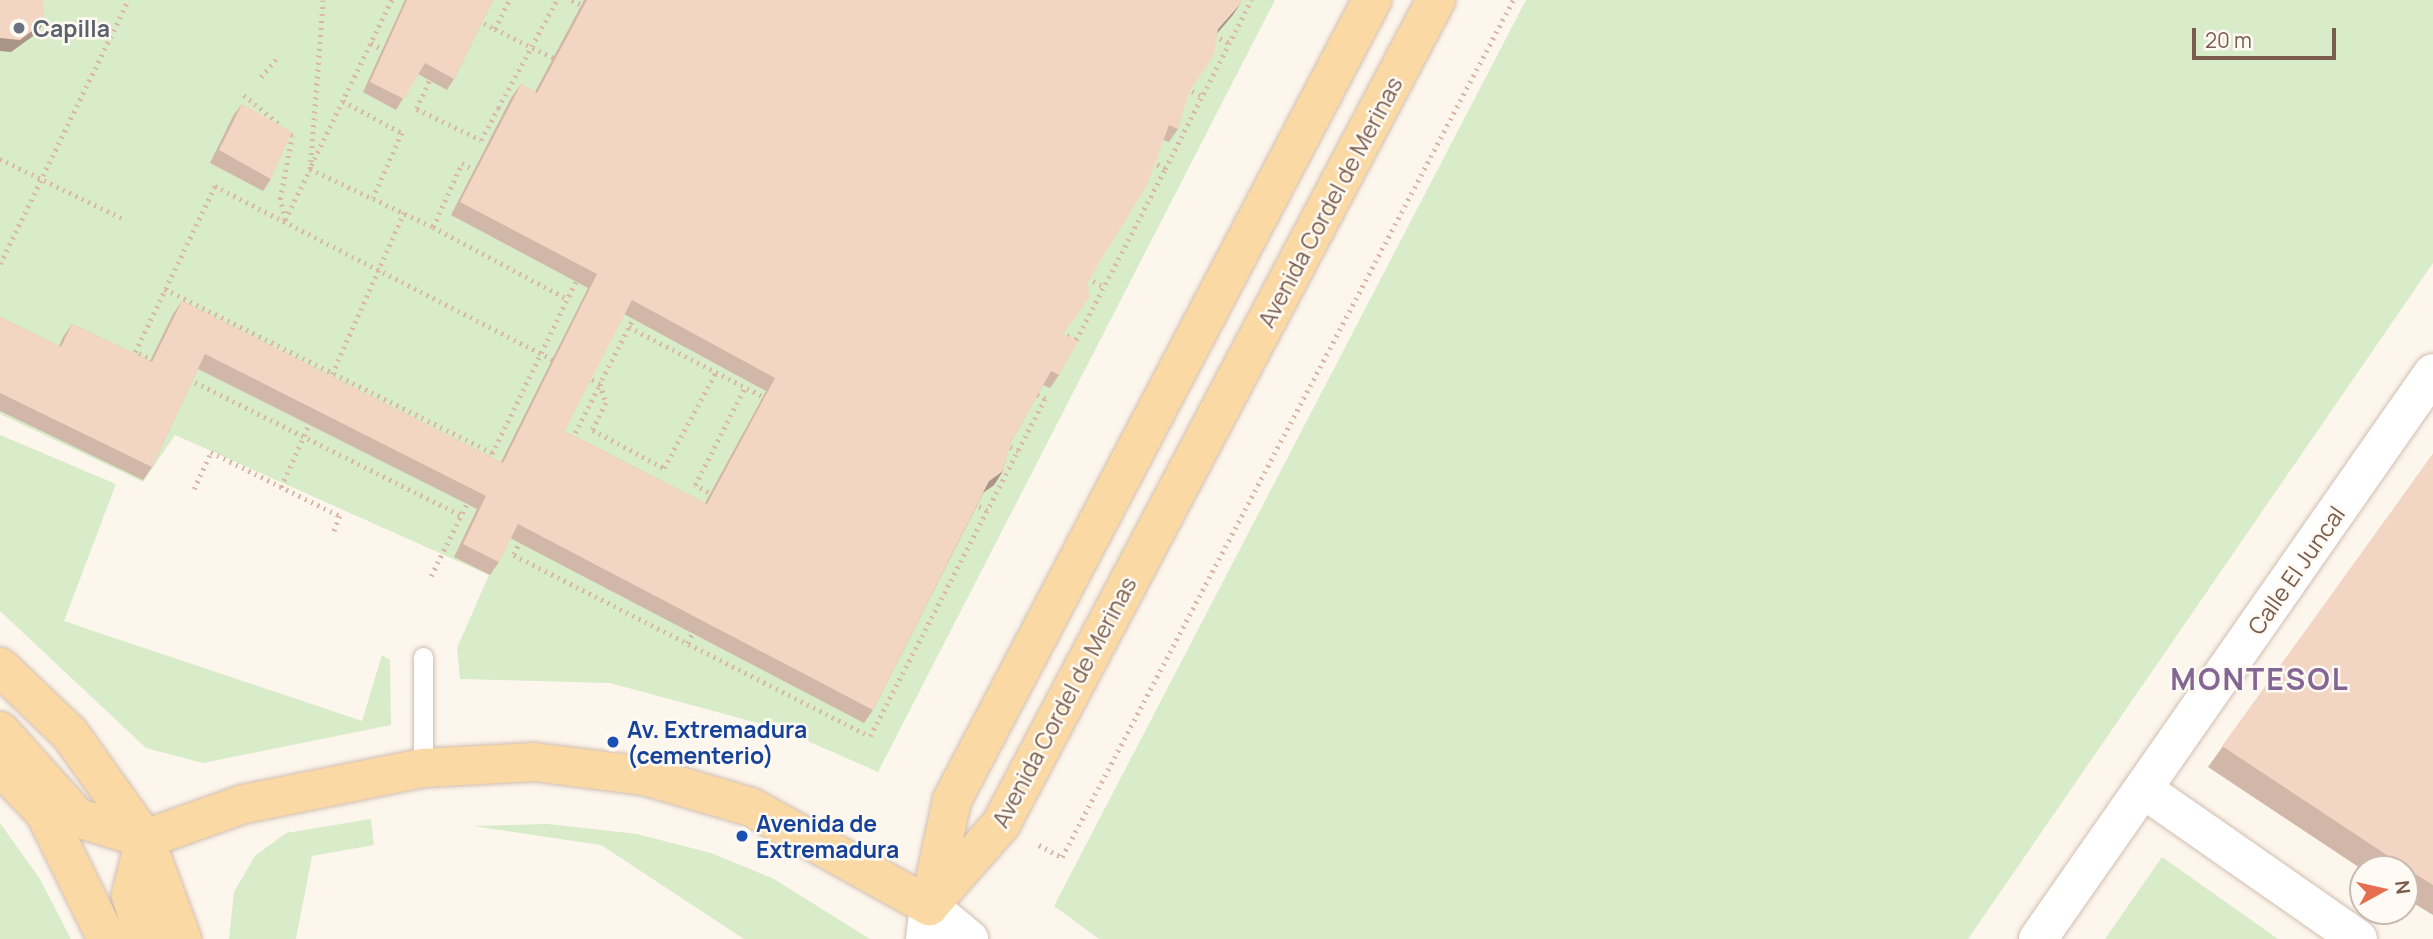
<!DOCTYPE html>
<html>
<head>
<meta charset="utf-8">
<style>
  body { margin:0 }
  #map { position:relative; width:2433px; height:939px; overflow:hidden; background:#fdf6ec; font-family:Manrope,sans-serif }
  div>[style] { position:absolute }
  .green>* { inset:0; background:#d8ecc9 }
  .path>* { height:4.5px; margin-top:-2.25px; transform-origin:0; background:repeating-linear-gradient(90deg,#d9b8a5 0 2px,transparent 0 7px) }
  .roads { filter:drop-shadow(0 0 2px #d1beb0) drop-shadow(0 0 2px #d1beb0) }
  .lane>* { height:19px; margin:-9.5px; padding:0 9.5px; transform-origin:9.5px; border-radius:9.5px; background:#fff }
  .street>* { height:38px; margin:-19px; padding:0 19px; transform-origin:19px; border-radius:19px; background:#fff }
  .secondary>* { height:38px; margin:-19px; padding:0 19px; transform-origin:19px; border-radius:19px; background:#fff }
  .primary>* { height:38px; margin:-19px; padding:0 19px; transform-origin:19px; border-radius:19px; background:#fbd9a5 }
  .wall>* { inset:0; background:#d1b7a8 }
  .shaded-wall>* { inset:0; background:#aa9588 }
  .building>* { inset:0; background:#f3d5c3 }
  .dots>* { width:19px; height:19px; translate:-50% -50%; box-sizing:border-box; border:4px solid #fffaf3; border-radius:50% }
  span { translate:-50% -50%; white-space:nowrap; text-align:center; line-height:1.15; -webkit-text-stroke:5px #fffaf3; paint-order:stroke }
  .worship-label { font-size:23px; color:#5b616d; font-weight:700 }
  .left { translate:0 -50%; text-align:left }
  .street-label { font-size:23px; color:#7a5c4d }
  .transit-label { font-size:23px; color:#164399; font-weight:700 }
  .district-label { font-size:30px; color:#846695; font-weight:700; letter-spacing:2px }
  .north { position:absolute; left:2349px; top:855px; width:70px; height:70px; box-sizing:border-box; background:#fffaf3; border:2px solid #cabbb1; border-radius:50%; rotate:82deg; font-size:19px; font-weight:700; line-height:28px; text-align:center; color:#7a5c4d }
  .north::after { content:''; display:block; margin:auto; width:24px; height:32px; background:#e76f51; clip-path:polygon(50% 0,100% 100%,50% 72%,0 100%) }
  .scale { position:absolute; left:2192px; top:28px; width:144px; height:32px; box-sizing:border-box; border:4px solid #7a5c4d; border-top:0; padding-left:9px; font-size:21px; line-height:24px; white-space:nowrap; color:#7a5c4d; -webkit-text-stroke:5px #fffaf3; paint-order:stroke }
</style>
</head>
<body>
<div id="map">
  <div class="green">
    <div style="clip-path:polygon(0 0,1275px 0,878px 772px,780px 729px,610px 683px,460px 679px,457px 648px,489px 575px,175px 435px,143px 482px,0 414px)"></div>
    <div style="clip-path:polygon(1526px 0,2433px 0,2433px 263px,1968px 939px,1099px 939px,1054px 906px)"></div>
    <div style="clip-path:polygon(0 435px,116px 484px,64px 621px,362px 721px,382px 655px,390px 660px,391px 725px,203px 763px,146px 748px,0 611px)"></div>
    <div style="clip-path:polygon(371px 819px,374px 845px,312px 856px,296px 939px,229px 939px,234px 892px,255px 856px,286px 833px)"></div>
    <div style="clip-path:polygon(0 823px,40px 879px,71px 939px,0 939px)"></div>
    <div style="clip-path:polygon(548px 824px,637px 834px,711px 853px,774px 879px,870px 939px,744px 939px,601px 845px,473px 826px)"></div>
    <div style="clip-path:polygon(2162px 857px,2278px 939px,2105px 939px)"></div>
  </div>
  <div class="path">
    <div style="left:392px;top:0;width:188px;rotate:115.9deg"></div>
    <div style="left:310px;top:169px;width:136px;rotate:25.2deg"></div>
    <div style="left:433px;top:227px;width:70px;rotate:-65.6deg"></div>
    <div style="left:462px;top:163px;width:18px;rotate:29deg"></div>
    <div style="left:572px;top:0;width:16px;rotate:27deg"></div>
    <div style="left:478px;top:20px;width:19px;rotate:28deg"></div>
    <div style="left:495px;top:29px;width:32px;rotate:-64deg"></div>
    <div style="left:495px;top:29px;width:68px;rotate:26.2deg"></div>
    <div style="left:1214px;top:35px;width:17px;rotate:28deg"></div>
    <div style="left:371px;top:43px;width:19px;rotate:28deg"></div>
    <div style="left:432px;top:75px;width:37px;rotate:114deg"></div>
    <div style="left:417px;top:109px;width:71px;rotate:25.8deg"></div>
    <div style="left:481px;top:140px;width:36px;rotate:-62deg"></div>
    <div style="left:498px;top:108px;width:12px;rotate:31deg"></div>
    <div style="left:261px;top:77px;width:25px;rotate:-50deg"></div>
    <div style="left:1186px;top:88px;width:18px;rotate:27deg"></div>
    <div style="left:244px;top:95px;width:47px;rotate:39.8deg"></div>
    <div style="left:343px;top:101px;width:67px;rotate:28.5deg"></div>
    <div style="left:402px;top:133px;width:71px;rotate:114deg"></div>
    <div style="left:498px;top:108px;width:123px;rotate:-61.4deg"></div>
    <div style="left:0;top:159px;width:140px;rotate:25.8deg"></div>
    <div style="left:1165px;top:169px;width:190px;rotate:-63deg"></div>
    <div style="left:285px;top:220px;width:57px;rotate:-63.9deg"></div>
    <div style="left:310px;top:169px;width:169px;rotate:-85.6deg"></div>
    <div style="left:285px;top:220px;width:22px;rotate:-103deg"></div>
    <div style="left:280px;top:199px;width:64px;rotate:-79.2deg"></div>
    <div style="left:292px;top:136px;width:8px;rotate:-140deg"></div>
    <div style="left:433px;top:227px;width:152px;rotate:28.2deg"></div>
    <div style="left:0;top:264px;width:293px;rotate:-64.1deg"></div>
    <div style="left:1087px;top:278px;width:18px;rotate:27deg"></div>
    <div style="left:165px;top:289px;width:366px;rotate:26.6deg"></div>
    <div style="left:635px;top:316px;width:76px;rotate:117.2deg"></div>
    <div style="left:600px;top:384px;width:20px;rotate:72deg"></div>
    <div style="left:606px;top:403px;width:30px;rotate:116deg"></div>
    <div style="left:593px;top:430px;width:81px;rotate:28.2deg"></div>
    <div style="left:664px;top:468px;width:109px;rotate:-61.6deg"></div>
    <div style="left:629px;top:327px;width:154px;rotate:27.4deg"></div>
    <div style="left:1061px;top:332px;width:17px;rotate:28deg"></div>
    <div style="left:1076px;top:340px;width:193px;rotate:-62.5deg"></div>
    <div style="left:1165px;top:169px;width:17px;rotate:-152deg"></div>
    <div style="left:153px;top:361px;width:20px;rotate:-153deg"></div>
    <div style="left:135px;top:352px;width:184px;rotate:-64.3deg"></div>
    <div style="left:215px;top:186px;width:382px;rotate:27.2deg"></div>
    <div style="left:332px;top:374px;width:177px;rotate:-66deg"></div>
    <div style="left:189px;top:379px;width:304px;rotate:26.6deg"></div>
    <div style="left:572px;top:439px;width:62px;rotate:-63deg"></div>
    <div style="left:600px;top:384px;width:14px;rotate:-155deg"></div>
    <div style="left:1004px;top:444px;width:17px;rotate:25deg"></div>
    <div style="left:489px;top:460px;width:201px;rotate:-64.1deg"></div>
    <div style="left:281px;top:487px;width:73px;rotate:-65.9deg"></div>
    <div style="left:194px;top:489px;width:41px;rotate:-65.3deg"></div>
    <div style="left:211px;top:452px;width:144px;rotate:26.4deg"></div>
    <div style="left:340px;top:516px;width:17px;rotate:111deg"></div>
    <div style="left:714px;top:496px;width:22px;rotate:-150deg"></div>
    <div style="left:695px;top:485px;width:110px;rotate:-63deg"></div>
    <div style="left:973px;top:503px;width:17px;rotate:28deg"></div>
    <div style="left:521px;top:540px;width:17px;rotate:115deg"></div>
    <div style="left:514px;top:555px;width:399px;rotate:27deg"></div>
    <div style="left:870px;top:736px;width:380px;rotate:-62.6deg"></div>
    <div style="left:1045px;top:399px;width:11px;rotate:-153deg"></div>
    <div style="left:431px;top:576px;width:86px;rotate:-63.7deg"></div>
    <div style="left:687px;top:643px;width:16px;rotate:-60deg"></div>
    <div style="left:1039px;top:845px;width:26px;rotate:28deg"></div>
    <div style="left:1062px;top:857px;width:968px;rotate:-62.24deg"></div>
  </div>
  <div class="roads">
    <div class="lane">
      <div style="left:423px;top:768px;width:111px;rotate:-90deg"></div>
    </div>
    <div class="street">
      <div style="left:2143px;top:789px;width:262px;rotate:34.9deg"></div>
      <div style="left:925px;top:939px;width:33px;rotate:-83deg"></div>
      <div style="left:2038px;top:939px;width:690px;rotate:-55.09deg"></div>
    </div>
    <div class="secondary">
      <div style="left:929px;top:906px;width:52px;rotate:39.5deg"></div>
    </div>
    <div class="primary">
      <div style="left:0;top:667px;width:97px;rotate:43.7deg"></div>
      <div style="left:70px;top:734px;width:129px;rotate:54.5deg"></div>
      <div style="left:145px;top:839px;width:107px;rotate:69.7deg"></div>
      <div style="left:0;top:731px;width:117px;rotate:48.1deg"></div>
      <div style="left:78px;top:818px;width:70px;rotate:17.4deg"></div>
      <div style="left:0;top:766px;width:65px;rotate:46.2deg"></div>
      <div style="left:45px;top:813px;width:140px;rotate:63.8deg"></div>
      <div style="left:145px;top:839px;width:105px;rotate:-19.5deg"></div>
      <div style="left:244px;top:804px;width:183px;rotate:-11.4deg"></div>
      <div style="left:423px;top:768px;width:111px;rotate:-3.1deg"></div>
      <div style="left:534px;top:762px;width:112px;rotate:7.2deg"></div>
      <div style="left:645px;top:776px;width:110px;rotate:16.3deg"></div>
      <div style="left:751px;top:807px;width:204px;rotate:29.1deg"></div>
      <div style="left:930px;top:903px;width:105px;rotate:-77.9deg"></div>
      <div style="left:952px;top:800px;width:904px;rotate:-62.3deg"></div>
      <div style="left:929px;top:906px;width:109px;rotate:-48.7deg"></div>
      <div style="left:1001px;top:824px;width:932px;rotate:-62.17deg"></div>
      <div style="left:145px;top:939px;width:46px;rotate:-107.7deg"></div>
      <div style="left:131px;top:895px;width:58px;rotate:-76deg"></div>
    </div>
  </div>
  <div class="wall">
    <div style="clip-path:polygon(405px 0,493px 0,454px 79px,447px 90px,418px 74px,396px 110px,363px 92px)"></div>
    <div style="clip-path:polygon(evenodd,584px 0,1242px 0,1232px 16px,1217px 33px,1188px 92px,1178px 129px,1169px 142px,1163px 140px,1088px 281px,1063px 334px,1059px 375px,1050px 388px,1043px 385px,1010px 444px,1003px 471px,994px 485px,984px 492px,873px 710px,864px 723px,510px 538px,499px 562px,490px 575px,454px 557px,477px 509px,198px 369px,152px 467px,143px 480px,0 411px,0 317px,59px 346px,63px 337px,72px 324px,150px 361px,173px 314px,182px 301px,501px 462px,588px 288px,451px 215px,511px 98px,521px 84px,535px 92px,584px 0,624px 314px,766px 391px,705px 503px,564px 431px,624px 314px)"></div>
    <div style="clip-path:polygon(242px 104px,271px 179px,263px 191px,210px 163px,233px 116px)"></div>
    <div style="clip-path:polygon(2433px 454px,2433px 915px,2405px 898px,2405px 869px,2363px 869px,2363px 870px,2208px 767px)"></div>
  </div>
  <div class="shaded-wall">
    <div style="clip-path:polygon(1241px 3px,1232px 16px,1209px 43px,1218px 29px)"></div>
    <div style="clip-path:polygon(45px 21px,36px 34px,11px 52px,0 51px,0 38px)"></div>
    <div style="clip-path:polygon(1003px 471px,994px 485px,980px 495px,989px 481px)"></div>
  </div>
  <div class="building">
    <div style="clip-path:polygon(0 0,43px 0,45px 21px,20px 40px,0 38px)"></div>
    <div style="clip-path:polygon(407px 0,493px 0,454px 79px,425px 63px,404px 99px,370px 82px)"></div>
    <div style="clip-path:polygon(evenodd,587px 0,1242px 0,1241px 3px,1218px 29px,1214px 55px,1189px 92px,1178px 129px,1169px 125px,1147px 185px,1088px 281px,1089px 298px,1063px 334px,1078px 341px,1059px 375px,1051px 371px,1010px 444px,1003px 471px,989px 481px,873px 710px,518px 524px,499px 562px,463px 544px,486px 496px,205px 354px,152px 467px,0 393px,0 317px,61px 347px,72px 324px,152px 362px,182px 301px,503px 463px,597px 274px,460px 202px,521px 84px,537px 93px,587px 0,632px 300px,775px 378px,707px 504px,564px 431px,632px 300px)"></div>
    <div style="clip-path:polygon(242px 104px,292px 132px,271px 179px,219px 150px)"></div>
    <div style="clip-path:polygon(2433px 454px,2433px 885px,2417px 875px,2222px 746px)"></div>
  </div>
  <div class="dots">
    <div style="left:19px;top:28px;background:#6b7280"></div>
    <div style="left:613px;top:742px;background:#1a4fb4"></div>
    <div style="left:742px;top:836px;background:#1a4fb4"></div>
  </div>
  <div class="worship-label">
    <span class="left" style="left:33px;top:28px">Capilla</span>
  </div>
  <div class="street-label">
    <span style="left:1330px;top:202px;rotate:-62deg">Avenida Cordel de Merinas</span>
    <span style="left:2296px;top:570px;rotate:-55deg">Calle El Juncal</span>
    <span style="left:1064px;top:702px;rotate:-62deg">Avenida Cordel de Merinas</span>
  </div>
  <div class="transit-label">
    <span class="left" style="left:627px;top:742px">Av. Extremadura<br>(cementerio)</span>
    <span class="left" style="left:756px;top:836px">Avenida de<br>Extremadura</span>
  </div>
  <div class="district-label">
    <span style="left:2260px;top:679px">MONTESOL</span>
  </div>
  <div class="north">N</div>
  <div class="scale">20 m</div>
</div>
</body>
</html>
